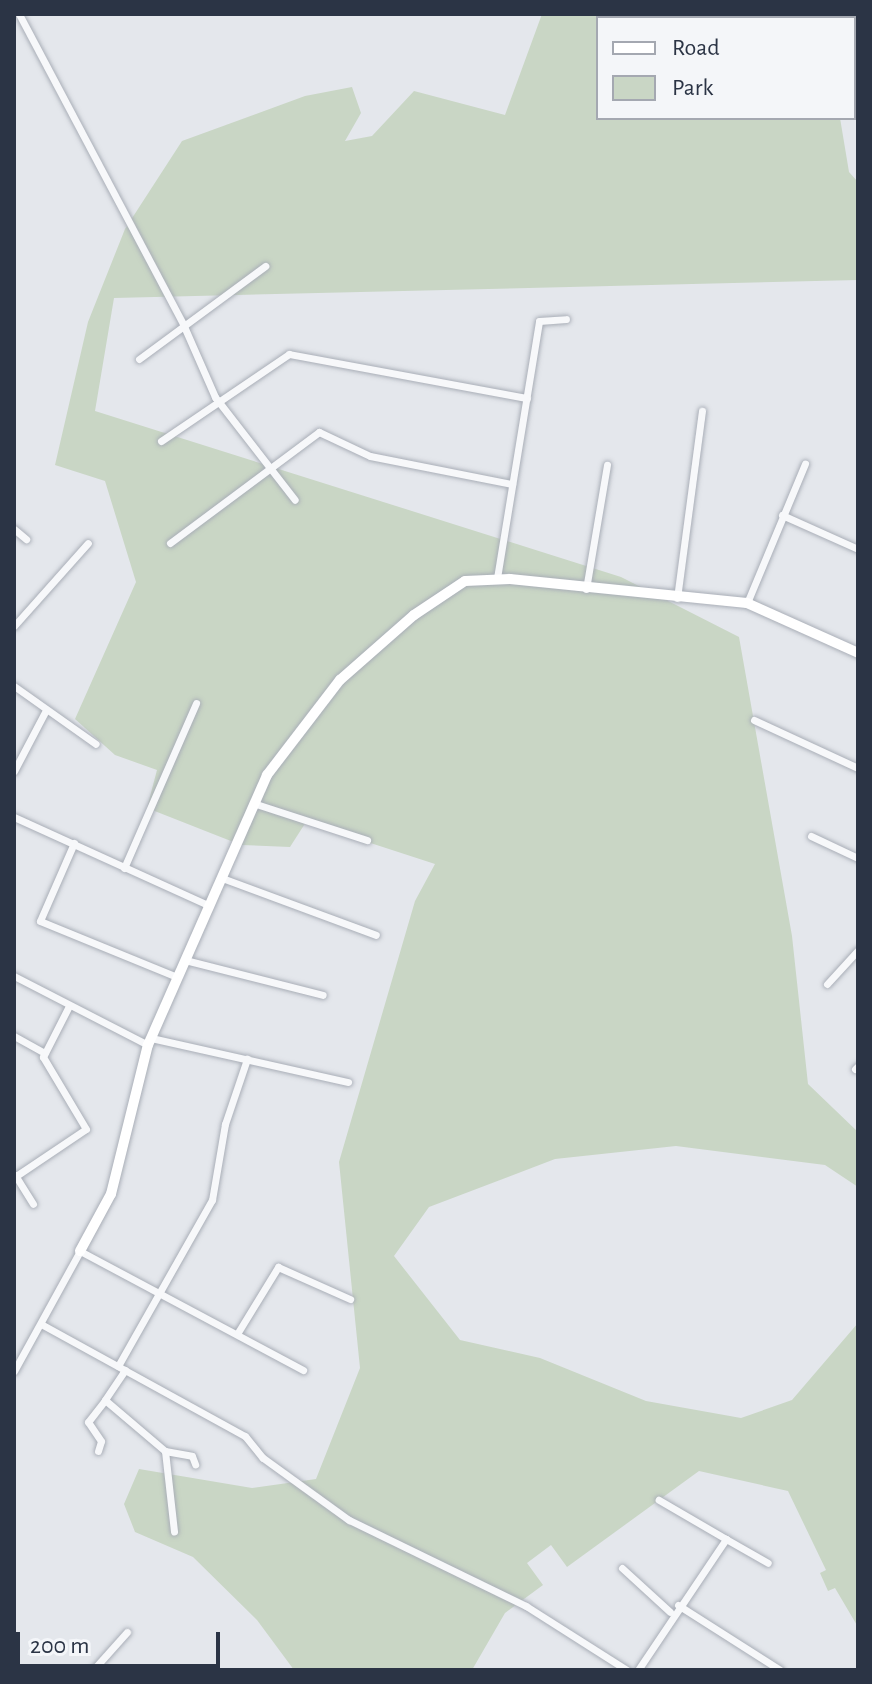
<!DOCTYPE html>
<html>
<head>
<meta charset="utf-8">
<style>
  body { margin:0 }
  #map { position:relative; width:872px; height:1684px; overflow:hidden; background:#e4e7ec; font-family:"Alegreya Sans",sans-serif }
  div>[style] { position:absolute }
  .green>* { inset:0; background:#c9d6c5 }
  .roads { filter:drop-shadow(0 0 2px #a9aeb7) drop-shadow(0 0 2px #a9aeb7) }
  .street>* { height:7px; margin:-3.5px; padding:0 3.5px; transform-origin:3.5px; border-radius:3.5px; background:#f7f8fa }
  .secondary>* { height:10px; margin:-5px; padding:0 5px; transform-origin:5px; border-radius:5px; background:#fff }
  span { translate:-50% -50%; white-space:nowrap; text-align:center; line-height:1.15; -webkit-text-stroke:6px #f4f6f9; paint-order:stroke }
  .frame { position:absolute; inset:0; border:16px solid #2b3445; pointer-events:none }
  .legend { position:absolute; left:596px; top:16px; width:260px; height:104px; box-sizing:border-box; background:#f4f6f9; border:2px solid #a4a8b1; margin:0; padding:10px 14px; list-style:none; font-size:24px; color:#2b3445 }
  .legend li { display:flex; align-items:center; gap:16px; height:40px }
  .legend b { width:40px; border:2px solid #a4a8b1 }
  .scale { position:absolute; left:16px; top:1632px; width:204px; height:36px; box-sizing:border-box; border:4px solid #2b3445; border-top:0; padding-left:10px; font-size:24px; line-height:28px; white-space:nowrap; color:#2b3445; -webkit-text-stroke:6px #f4f6f9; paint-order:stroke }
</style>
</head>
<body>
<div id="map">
  <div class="green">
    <div style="clip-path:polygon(542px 14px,823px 14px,598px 18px,598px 118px,840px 118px,849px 172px,858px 182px,858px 280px,114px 298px,95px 411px,621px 577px,739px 637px,792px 936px,808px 1084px,858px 1132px,858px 1187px,825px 1165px,676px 1146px,555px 1159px,429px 1207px,394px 1256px,460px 1340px,540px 1358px,646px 1401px,741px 1418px,792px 1400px,858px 1323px,858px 1627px,835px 1588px,828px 1591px,820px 1573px,826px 1570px,788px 1491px,699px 1471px,567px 1567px,551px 1545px,527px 1563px,543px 1585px,505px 1613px,472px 1670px,294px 1670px,257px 1620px,193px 1557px,135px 1532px,124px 1504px,139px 1469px,252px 1488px,316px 1479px,360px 1368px,339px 1162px,415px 901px,435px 864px,306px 822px,290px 847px,241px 845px,147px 808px,157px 770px,115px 755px,75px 719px,136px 582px,105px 481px,55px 465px,88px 322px,125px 229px,182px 141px,305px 96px,352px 87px,361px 113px,345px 141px,372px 136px,414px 91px,505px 115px)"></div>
  </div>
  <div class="roads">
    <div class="street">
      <div style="left:19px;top:14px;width:351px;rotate:62.1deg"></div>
      <div style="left:183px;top:324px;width:80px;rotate:66.3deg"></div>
      <div style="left:215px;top:397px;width:130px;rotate:52.2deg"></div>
      <div style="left:845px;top:18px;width:14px;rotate:-17deg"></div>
      <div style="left:139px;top:359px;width:157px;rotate:-36.4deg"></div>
      <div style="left:161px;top:441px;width:155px;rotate:-34.2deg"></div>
      <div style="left:289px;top:354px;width:242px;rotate:10.5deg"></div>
      <div style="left:782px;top:515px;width:83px;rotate:24.1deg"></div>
      <div style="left:14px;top:529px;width:16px;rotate:40deg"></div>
      <div style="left:170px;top:543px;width:186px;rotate:-36.7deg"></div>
      <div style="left:319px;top:432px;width:56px;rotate:25.2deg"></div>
      <div style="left:370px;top:456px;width:145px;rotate:11.2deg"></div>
      <div style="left:497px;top:578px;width:260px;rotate:-80.7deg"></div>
      <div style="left:539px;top:321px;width:27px;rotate:-4deg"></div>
      <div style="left:586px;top:589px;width:126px;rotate:-80.4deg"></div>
      <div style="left:677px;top:598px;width:189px;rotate:-82.4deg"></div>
      <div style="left:747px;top:603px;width:151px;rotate:-67.4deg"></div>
      <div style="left:14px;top:626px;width:111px;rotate:-48.3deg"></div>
      <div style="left:14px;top:686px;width:100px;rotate:35.3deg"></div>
      <div style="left:754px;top:720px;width:115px;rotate:24.8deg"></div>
      <div style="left:14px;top:771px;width:67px;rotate:-62.3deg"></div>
      <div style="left:253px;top:803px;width:120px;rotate:18deg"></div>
      <div style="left:14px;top:817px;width:215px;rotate:24.4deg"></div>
      <div style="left:811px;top:836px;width:52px;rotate:25.1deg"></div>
      <div style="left:74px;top:843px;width:85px;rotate:113.6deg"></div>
      <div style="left:40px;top:921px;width:148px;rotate:22.2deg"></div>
      <div style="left:124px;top:868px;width:180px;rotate:-66.4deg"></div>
      <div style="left:222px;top:878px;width:164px;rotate:20.3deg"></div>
      <div style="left:185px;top:960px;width:142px;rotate:14.2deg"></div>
      <div style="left:14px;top:976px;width:151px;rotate:27.2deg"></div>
      <div style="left:827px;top:984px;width:46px;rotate:-47.6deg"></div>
      <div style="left:14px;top:1036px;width:35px;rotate:29deg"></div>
      <div style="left:151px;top:1038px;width:202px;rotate:12.6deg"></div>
      <div style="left:855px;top:1069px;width:4px;rotate:-45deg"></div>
      <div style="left:15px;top:1175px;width:34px;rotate:58deg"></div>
      <div style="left:16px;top:1176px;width:84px;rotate:-33.9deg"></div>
      <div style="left:86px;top:1129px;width:84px;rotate:-120.8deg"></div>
      <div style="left:43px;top:1057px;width:57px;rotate:-63deg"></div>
      <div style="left:41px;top:1324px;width:233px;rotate:28.8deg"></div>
      <div style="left:245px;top:1436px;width:28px;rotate:51deg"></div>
      <div style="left:263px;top:1458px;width:106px;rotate:35.8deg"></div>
      <div style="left:349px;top:1520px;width:197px;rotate:25.9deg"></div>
      <div style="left:526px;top:1606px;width:120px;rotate:32.4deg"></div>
      <div style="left:237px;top:1334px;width:79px;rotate:-58.5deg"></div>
      <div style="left:278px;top:1267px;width:79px;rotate:24deg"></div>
      <div style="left:118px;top:1366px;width:191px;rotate:-60.5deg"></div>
      <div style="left:212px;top:1200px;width:77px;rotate:-80.3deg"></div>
      <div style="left:225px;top:1124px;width:69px;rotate:-71.3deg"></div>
      <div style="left:125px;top:1370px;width:36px;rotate:124deg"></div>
      <div style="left:105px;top:1400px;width:79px;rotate:40.4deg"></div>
      <div style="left:165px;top:1451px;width:81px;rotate:83.6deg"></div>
      <div style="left:14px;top:1371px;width:137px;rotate:-61.2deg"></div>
      <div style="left:80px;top:1251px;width:253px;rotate:28.1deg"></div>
      <div style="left:98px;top:1451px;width:10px;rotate:-73deg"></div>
      <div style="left:101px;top:1441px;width:23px;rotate:-124deg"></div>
      <div style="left:88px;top:1422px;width:28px;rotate:-52deg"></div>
      <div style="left:165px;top:1451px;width:27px;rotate:10deg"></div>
      <div style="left:192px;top:1456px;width:9px;rotate:69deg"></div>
      <div style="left:726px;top:1539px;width:48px;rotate:29.7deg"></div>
      <div style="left:622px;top:1568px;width:65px;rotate:42.5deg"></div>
      <div style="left:678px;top:1605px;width:121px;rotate:32.5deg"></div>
      <div style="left:93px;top:1670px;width:51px;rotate:-48.2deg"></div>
      <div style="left:638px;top:1670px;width:158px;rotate:-56.1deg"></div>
      <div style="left:726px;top:1539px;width:78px;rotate:-149.8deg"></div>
    </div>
    <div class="secondary">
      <div style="left:80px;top:1251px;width:65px;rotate:-61.5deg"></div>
      <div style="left:111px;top:1194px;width:154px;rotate:-76.1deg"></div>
      <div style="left:148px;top:1045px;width:295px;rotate:-66.2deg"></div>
      <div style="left:267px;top:775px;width:120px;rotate:-52.5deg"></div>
      <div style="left:340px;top:680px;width:98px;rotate:-41.3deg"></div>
      <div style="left:414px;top:615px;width:61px;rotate:-33.7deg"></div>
      <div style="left:465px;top:581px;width:45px;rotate:-2.5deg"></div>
      <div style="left:510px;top:579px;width:238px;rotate:5.8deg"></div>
      <div style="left:747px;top:603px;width:122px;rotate:24.2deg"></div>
    </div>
  </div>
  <div class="frame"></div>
  <ul class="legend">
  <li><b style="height:10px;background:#fff"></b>Road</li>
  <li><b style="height:22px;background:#c9d6c5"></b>Park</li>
  </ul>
  <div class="scale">200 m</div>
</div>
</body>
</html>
